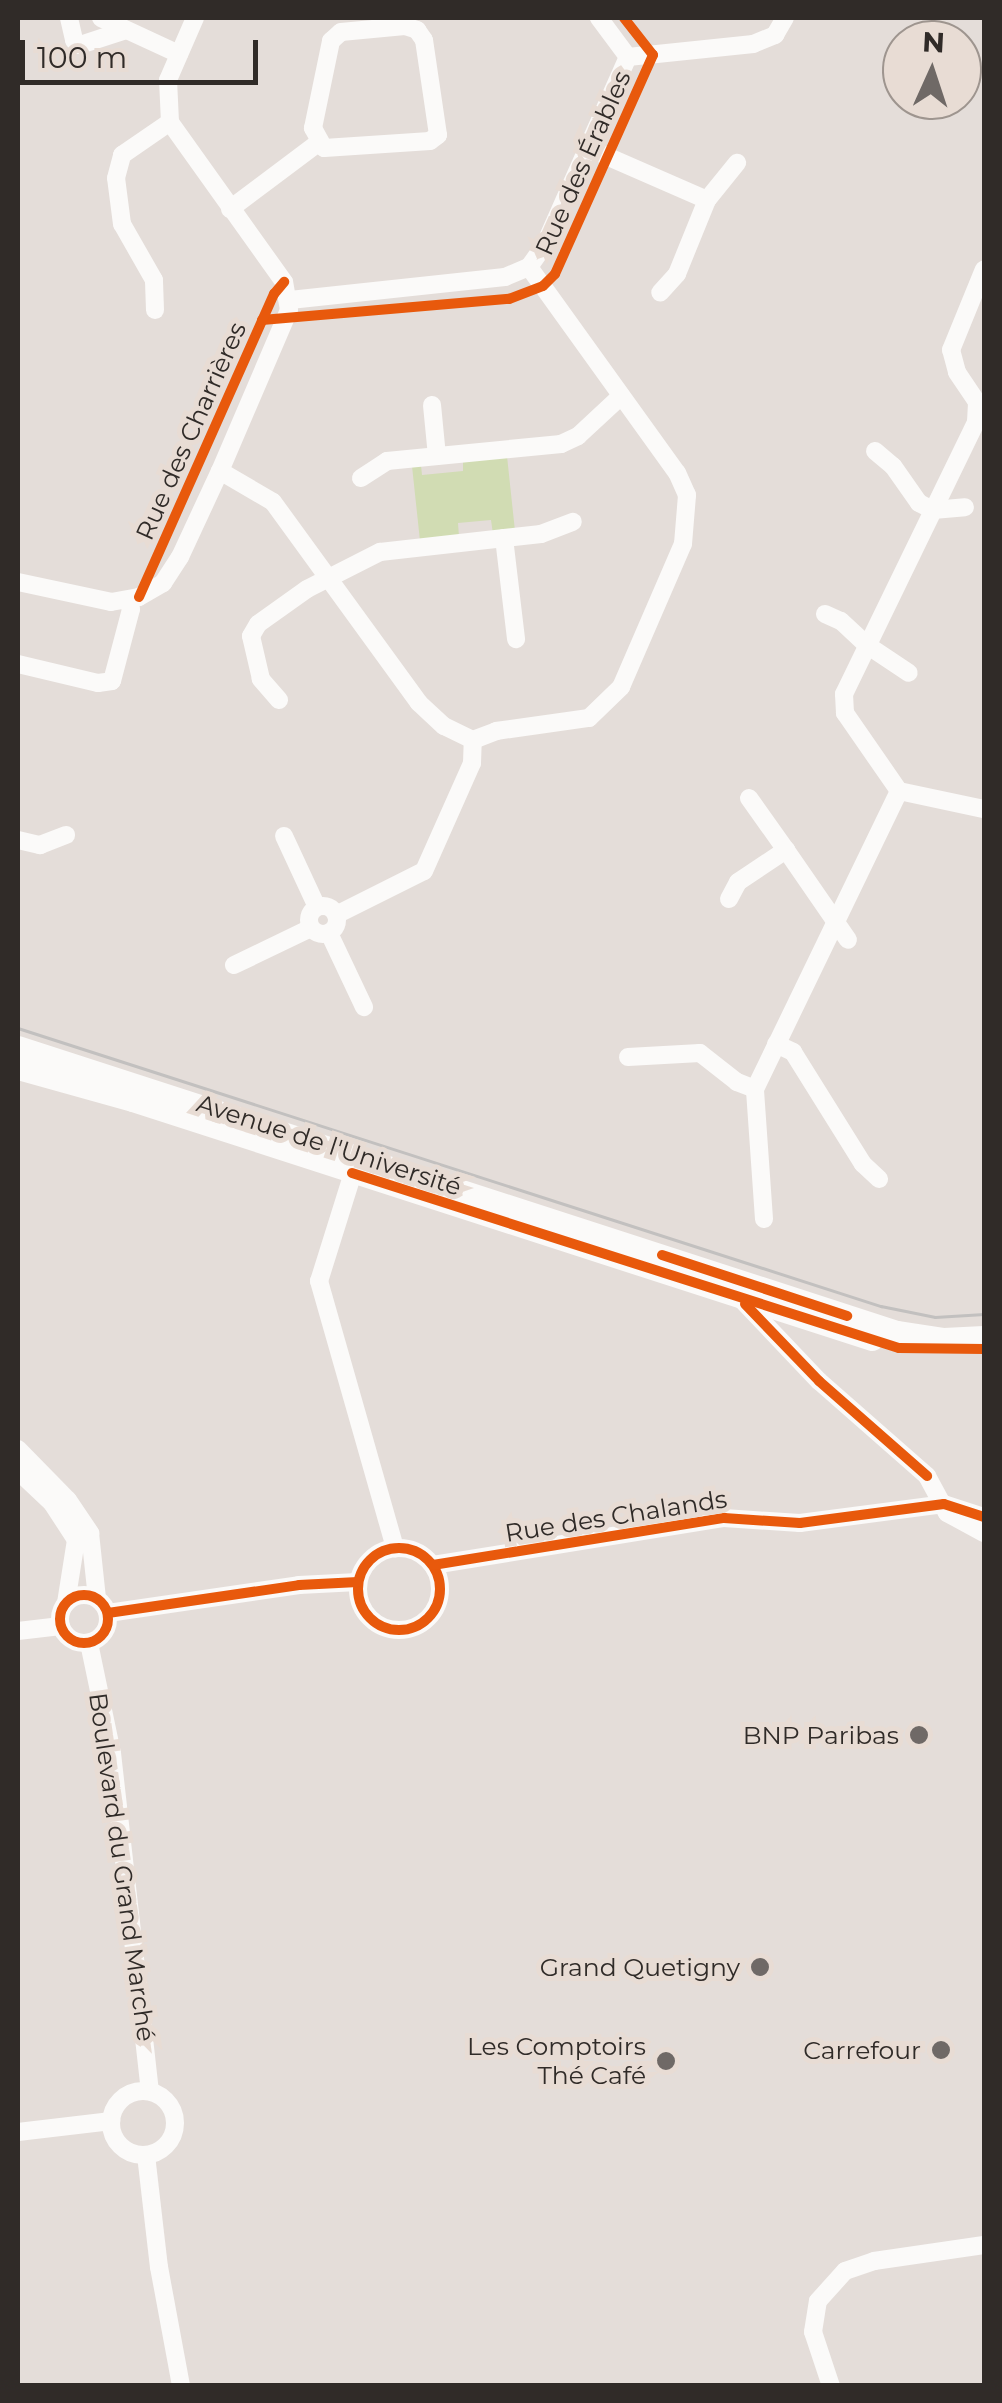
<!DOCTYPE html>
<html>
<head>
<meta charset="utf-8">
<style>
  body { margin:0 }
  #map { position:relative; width:1002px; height:2403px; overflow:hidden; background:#e4ddd9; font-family:Montserrat,sans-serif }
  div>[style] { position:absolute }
  .green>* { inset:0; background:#d1dcb3 }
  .minor>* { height:18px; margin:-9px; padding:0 9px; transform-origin:9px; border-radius:9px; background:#fbfaf9 }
  .minor>.ring { margin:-9px; padding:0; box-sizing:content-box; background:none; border:18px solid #fbfaf9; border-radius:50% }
  .major>* { height:22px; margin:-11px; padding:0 11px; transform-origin:11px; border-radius:11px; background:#fbfaf9 }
  .tram>* { height:2.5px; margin:-1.25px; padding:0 1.25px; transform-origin:1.25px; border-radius:1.25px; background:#c2c0bf }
  .cycleway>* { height:10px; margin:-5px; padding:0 5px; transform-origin:5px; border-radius:5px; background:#e8590c }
  .cycleway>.ring { margin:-5px; padding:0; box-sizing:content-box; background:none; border:10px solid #e8590c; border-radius:50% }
  .dots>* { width:28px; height:28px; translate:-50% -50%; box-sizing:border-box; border:5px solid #e8dcd4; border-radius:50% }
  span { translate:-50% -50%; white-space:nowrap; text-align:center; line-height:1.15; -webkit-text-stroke:10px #e8dcd4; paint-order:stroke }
  .street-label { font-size:25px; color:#302b28 }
  .poi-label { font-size:25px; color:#302b28 }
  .right { translate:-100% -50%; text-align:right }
  .frame { position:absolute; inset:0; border:20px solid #302b28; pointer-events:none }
  .north { position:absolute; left:882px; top:20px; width:100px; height:100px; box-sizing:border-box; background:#e8dcd4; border:2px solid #9e958f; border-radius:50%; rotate:3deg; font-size:28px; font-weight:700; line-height:40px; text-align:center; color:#302b28 }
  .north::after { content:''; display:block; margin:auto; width:35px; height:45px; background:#6f6966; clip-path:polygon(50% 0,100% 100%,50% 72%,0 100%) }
  .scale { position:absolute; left:20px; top:40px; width:238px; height:45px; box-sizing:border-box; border:5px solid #302b28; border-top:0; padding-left:12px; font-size:30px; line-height:35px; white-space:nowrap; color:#302b28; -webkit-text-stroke:8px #e8dcd4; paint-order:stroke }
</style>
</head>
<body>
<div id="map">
  <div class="green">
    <div style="clip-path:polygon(507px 456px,515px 531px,493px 534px,491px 520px,458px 523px,459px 537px,420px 541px,412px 466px,421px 465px,422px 475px,463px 471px,463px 460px)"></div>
  </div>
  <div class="minor">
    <div style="left:69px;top:18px;width:23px;rotate:77deg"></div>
    <div style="left:74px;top:40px;width:8px;rotate:40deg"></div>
    <div style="left:80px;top:45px;width:48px;rotate:-18.1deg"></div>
    <div style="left:101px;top:18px;width:86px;rotate:24.8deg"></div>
    <div style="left:405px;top:26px;width:13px;rotate:18deg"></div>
    <div style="left:417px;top:30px;width:12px;rotate:55deg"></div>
    <div style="left:424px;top:40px;width:96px;rotate:81.6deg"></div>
    <div style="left:438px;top:135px;width:10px;rotate:143deg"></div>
    <div style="left:430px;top:141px;width:106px;rotate:176.2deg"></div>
    <div style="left:324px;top:148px;width:23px;rotate:-119deg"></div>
    <div style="left:313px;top:128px;width:89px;rotate:-78.3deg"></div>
    <div style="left:331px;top:41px;width:13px;rotate:-42deg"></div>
    <div style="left:341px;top:32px;width:64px;rotate:-5.4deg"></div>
    <div style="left:628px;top:57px;width:126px;rotate:-5.9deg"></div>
    <div style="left:753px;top:44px;width:24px;rotate:-22deg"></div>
    <div style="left:775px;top:35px;width:20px;rotate:-60deg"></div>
    <div style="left:588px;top:148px;width:130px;rotate:23.6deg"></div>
    <div style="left:707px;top:200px;width:80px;rotate:112.1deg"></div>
    <div style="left:677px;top:274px;width:25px;rotate:132deg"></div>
    <div style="left:707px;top:200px;width:48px;rotate:-51deg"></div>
    <div style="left:230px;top:209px;width:110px;rotate:-36.9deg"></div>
    <div style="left:290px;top:300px;width:216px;rotate:-6.1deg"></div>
    <div style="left:505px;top:277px;width:26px;rotate:-23deg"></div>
    <div style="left:529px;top:267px;width:28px;rotate:-55deg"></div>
    <div style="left:545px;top:244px;width:205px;rotate:-66.1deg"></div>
    <div style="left:628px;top:57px;width:49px;rotate:-126.6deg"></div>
    <div style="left:155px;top:310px;width:30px;rotate:-92deg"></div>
    <div style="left:154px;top:280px;width:64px;rotate:-119.7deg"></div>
    <div style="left:122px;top:224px;width:46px;rotate:-97.4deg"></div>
    <div style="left:116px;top:178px;width:24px;rotate:-75deg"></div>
    <div style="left:122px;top:155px;width:58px;rotate:-34.5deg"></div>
    <div style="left:432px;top:405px;width:51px;rotate:84.4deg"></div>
    <div style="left:875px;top:451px;width:23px;rotate:40deg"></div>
    <div style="left:893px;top:466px;width:45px;rotate:54.9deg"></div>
    <div style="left:919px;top:503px;width:16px;rotate:27deg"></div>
    <div style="left:933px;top:510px;width:32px;rotate:-5deg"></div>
    <div style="left:220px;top:471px;width:61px;rotate:30.3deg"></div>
    <div style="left:273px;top:502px;width:248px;rotate:54deg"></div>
    <div style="left:419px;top:703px;width:34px;rotate:43deg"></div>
    <div style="left:444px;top:726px;width:32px;rotate:26deg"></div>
    <div style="left:473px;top:740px;width:25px;rotate:-21deg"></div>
    <div style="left:496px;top:731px;width:94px;rotate:-8deg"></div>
    <div style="left:589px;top:718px;width:45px;rotate:-44.1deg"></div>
    <div style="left:621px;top:687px;width:156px;rotate:-66.6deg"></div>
    <div style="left:683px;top:544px;width:49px;rotate:-85.3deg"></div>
    <div style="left:687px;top:495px;width:24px;rotate:-114deg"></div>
    <div style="left:677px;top:473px;width:254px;rotate:-125.7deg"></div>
    <div style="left:361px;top:478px;width:31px;rotate:-33deg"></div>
    <div style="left:387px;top:461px;width:175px;rotate:-5.6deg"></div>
    <div style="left:561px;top:444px;width:19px;rotate:-25deg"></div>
    <div style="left:578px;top:436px;width:59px;rotate:-42.9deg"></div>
    <div style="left:504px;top:538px;width:102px;rotate:83.2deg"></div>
    <div style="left:18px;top:582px;width:95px;rotate:12.1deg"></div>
    <div style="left:111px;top:602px;width:28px;rotate:-10deg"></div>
    <div style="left:139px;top:597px;width:28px;rotate:-30deg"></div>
    <div style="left:163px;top:583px;width:31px;rotate:-57deg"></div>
    <div style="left:180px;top:557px;width:95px;rotate:-65.1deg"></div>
    <div style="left:220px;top:471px;width:175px;rotate:-66.8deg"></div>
    <div style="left:289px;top:310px;width:28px;rotate:-100deg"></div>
    <div style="left:284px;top:282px;width:196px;rotate:-125.5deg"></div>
    <div style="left:170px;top:122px;width:42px;rotate:-92.7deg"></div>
    <div style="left:168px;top:80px;width:68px;rotate:-66.5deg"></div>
    <div style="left:825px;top:614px;width:17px;rotate:24deg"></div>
    <div style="left:841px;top:621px;width:35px;rotate:43deg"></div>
    <div style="left:867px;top:645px;width:50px;rotate:33.7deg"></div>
    <div style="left:18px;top:664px;width:82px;rotate:13.4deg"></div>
    <div style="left:98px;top:683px;width:14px;rotate:-8deg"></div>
    <div style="left:112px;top:681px;width:74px;rotate:-75.2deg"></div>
    <div style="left:131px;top:609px;width:9px;rotate:-108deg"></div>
    <div style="left:279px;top:700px;width:28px;rotate:-131deg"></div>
    <div style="left:261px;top:679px;width:44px;rotate:-103.1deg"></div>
    <div style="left:251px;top:636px;width:14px;rotate:-60deg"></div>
    <div style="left:258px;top:624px;width:60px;rotate:-35.5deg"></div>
    <div style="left:307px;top:589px;width:82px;rotate:-26.9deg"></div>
    <div style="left:380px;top:552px;width:162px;rotate:-6.4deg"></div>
    <div style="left:541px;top:534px;width:34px;rotate:-21deg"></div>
    <div style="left:899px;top:791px;width:87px;rotate:12deg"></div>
    <div style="left:749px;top:798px;width:64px;rotate:54.6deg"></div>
    <div style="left:284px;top:836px;width:78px;rotate:65.1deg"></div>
    <div style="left:18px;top:840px;width:23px;rotate:13deg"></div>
    <div style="left:40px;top:845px;width:28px;rotate:-21deg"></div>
    <div style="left:729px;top:899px;width:19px;rotate:-62deg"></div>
    <div style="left:738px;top:882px;width:58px;rotate:-33.7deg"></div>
    <div style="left:786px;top:850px;width:109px;rotate:55.4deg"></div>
    <div class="ring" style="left:309px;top:906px;width:10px;height:10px"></div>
    <div style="left:336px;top:915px;width:98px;rotate:-26.6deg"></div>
    <div style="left:424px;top:871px;width:118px;rotate:-66deg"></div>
    <div style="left:472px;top:763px;width:23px;rotate:-88deg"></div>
    <div style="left:329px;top:933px;width:82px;rotate:64.7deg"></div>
    <div style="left:234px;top:965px;width:85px;rotate:-25.7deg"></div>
    <div style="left:776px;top:1044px;width:19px;rotate:25deg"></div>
    <div style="left:793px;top:1052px;width:132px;rotate:58deg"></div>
    <div style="left:863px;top:1164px;width:22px;rotate:43deg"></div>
    <div style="left:628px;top:1057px;width:72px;rotate:-3.2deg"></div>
    <div style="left:700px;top:1053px;width:47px;rotate:38.1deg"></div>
    <div style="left:737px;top:1082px;width:19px;rotate:21deg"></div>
    <div style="left:357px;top:1160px;width:127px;rotate:107.4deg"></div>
    <div style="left:319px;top:1281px;width:278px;rotate:74.1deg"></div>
    <div style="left:764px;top:1219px;width:130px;rotate:-94deg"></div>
    <div style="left:755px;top:1089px;width:331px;rotate:-64.2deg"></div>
    <div style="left:899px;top:791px;width:95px;rotate:-124.7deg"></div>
    <div style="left:845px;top:713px;width:19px;rotate:-93deg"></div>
    <div style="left:844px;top:694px;width:302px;rotate:-64.1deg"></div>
    <div style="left:976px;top:422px;width:20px;rotate:-87deg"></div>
    <div style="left:977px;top:402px;width:36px;rotate:-124deg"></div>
    <div style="left:957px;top:372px;width:23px;rotate:-105deg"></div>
    <div style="left:951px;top:350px;width:87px;rotate:-67.8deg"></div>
    <div style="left:742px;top:1300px;width:112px;rotate:46.5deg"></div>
    <div style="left:819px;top:1381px;width:144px;rotate:41.3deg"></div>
    <div style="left:927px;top:1476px;width:42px;rotate:61.6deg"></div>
    <div style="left:947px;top:1513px;width:42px;rotate:28.4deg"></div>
    <div style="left:18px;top:1449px;width:71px;rotate:45.6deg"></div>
    <div style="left:68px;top:1500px;width:40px;rotate:56deg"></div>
    <div style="left:90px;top:1533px;width:65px;rotate:83.9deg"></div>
    <div style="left:18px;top:1471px;width:47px;rotate:43.3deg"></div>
    <div style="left:52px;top:1503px;width:44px;rotate:57deg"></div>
    <div style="left:76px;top:1540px;width:64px;rotate:99deg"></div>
    <div class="ring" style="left:358px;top:1548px;width:64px;height:64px"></div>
    <div style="left:433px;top:1565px;width:295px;rotate:-9.2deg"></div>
    <div style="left:724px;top:1518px;width:76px;rotate:3.8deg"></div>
    <div style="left:800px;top:1523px;width:145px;rotate:-7.5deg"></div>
    <div style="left:944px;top:1504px;width:42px;rotate:18deg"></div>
    <div class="ring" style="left:60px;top:1595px;width:30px;height:30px"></div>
    <div style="left:108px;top:1613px;width:193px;rotate:-8.3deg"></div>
    <div style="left:299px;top:1585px;width:59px;rotate:-2.9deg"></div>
    <div style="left:18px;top:1631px;width:43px;rotate:-6.6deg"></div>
    <div style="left:89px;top:1643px;width:112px;rotate:78.2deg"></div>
    <div style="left:112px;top:1753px;width:340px;rotate:83.6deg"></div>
    <div class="ring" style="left:111px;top:2091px;width:46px;height:46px"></div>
    <div style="left:18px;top:2132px;width:94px;rotate:-6.7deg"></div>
    <div style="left:146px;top:2155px;width:113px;rotate:83.4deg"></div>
    <div style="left:159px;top:2267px;width:121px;rotate:79.5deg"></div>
    <div style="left:831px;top:2386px;width:57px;rotate:-108.4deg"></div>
    <div style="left:813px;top:2332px;width:31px;rotate:-81deg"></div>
    <div style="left:818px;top:2301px;width:40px;rotate:-48deg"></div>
    <div style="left:845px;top:2271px;width:31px;rotate:-19deg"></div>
    <div style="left:874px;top:2261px;width:111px;rotate:-8.3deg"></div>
  </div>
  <div class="major">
    <div style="left:18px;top:1047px;width:924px;rotate:17.96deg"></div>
    <div style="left:897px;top:1332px;width:48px;rotate:8.5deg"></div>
    <div style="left:944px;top:1339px;width:40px;rotate:-2.9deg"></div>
    <div style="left:18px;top:1069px;width:119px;rotate:15.5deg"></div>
    <div style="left:133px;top:1101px;width:777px;rotate:17.92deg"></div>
  </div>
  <div class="tram">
    <div style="left:18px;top:1028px;width:907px;rotate:17.86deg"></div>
    <div style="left:881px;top:1306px;width:55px;rotate:11.5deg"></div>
    <div style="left:935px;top:1317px;width:49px;rotate:-3.5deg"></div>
  </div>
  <div class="cycleway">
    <div style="left:262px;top:320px;width:248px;rotate:-4.9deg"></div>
    <div style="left:509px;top:299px;width:36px;rotate:-21deg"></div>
    <div style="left:543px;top:286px;width:17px;rotate:-45deg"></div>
    <div style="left:555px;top:274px;width:240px;rotate:-65.9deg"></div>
    <div style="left:653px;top:55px;width:47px;rotate:-128.1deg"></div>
    <div style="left:139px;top:597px;width:332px;rotate:-66deg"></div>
    <div style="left:274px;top:294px;width:16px;rotate:-50deg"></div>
    <div style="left:352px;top:1173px;width:574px;rotate:17.74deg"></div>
    <div style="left:899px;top:1348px;width:85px;rotate:0.7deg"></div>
    <div style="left:662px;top:1255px;width:195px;rotate:18.2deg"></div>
    <div style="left:745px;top:1304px;width:107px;rotate:46.1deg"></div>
    <div style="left:819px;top:1381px;width:144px;rotate:41.3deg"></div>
    <div class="ring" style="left:358px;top:1548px;width:72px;height:72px"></div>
    <div style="left:433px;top:1565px;width:295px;rotate:-9.2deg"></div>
    <div style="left:724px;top:1518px;width:76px;rotate:3.8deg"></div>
    <div style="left:800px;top:1523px;width:145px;rotate:-7.5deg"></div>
    <div style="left:944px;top:1504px;width:42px;rotate:18deg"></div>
    <div class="ring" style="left:60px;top:1595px;width:38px;height:38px"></div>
    <div style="left:108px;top:1613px;width:193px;rotate:-8.3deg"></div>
    <div style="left:299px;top:1585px;width:59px;rotate:-2.9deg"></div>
  </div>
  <div class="dots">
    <div style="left:919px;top:1735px;background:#6f6966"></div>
    <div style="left:760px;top:1967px;background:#6f6966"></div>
    <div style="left:941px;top:2050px;background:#6f6966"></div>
    <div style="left:666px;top:2061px;background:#6f6966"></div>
  </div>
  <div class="street-label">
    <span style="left:583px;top:163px;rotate:-66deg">Rue des Érables</span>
    <span style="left:191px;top:431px;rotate:-66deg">Rue des Charrières</span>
    <span style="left:329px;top:1145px;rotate:18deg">Avenue de l'Université</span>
    <span style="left:616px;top:1516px;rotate:-9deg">Rue des Chalands</span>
    <span style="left:122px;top:1867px;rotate:82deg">Boulevard du Grand Marché</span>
  </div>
  <div class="poi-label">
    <span class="right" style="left:899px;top:1735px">BNP Paribas</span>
    <span class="right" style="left:740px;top:1967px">Grand Quetigny</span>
    <span class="right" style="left:646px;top:2061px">Les Comptoirs<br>Thé Café</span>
    <span class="right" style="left:921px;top:2050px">Carrefour</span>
  </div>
  <div class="frame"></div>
  <div class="north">N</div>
  <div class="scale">100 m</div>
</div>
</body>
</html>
